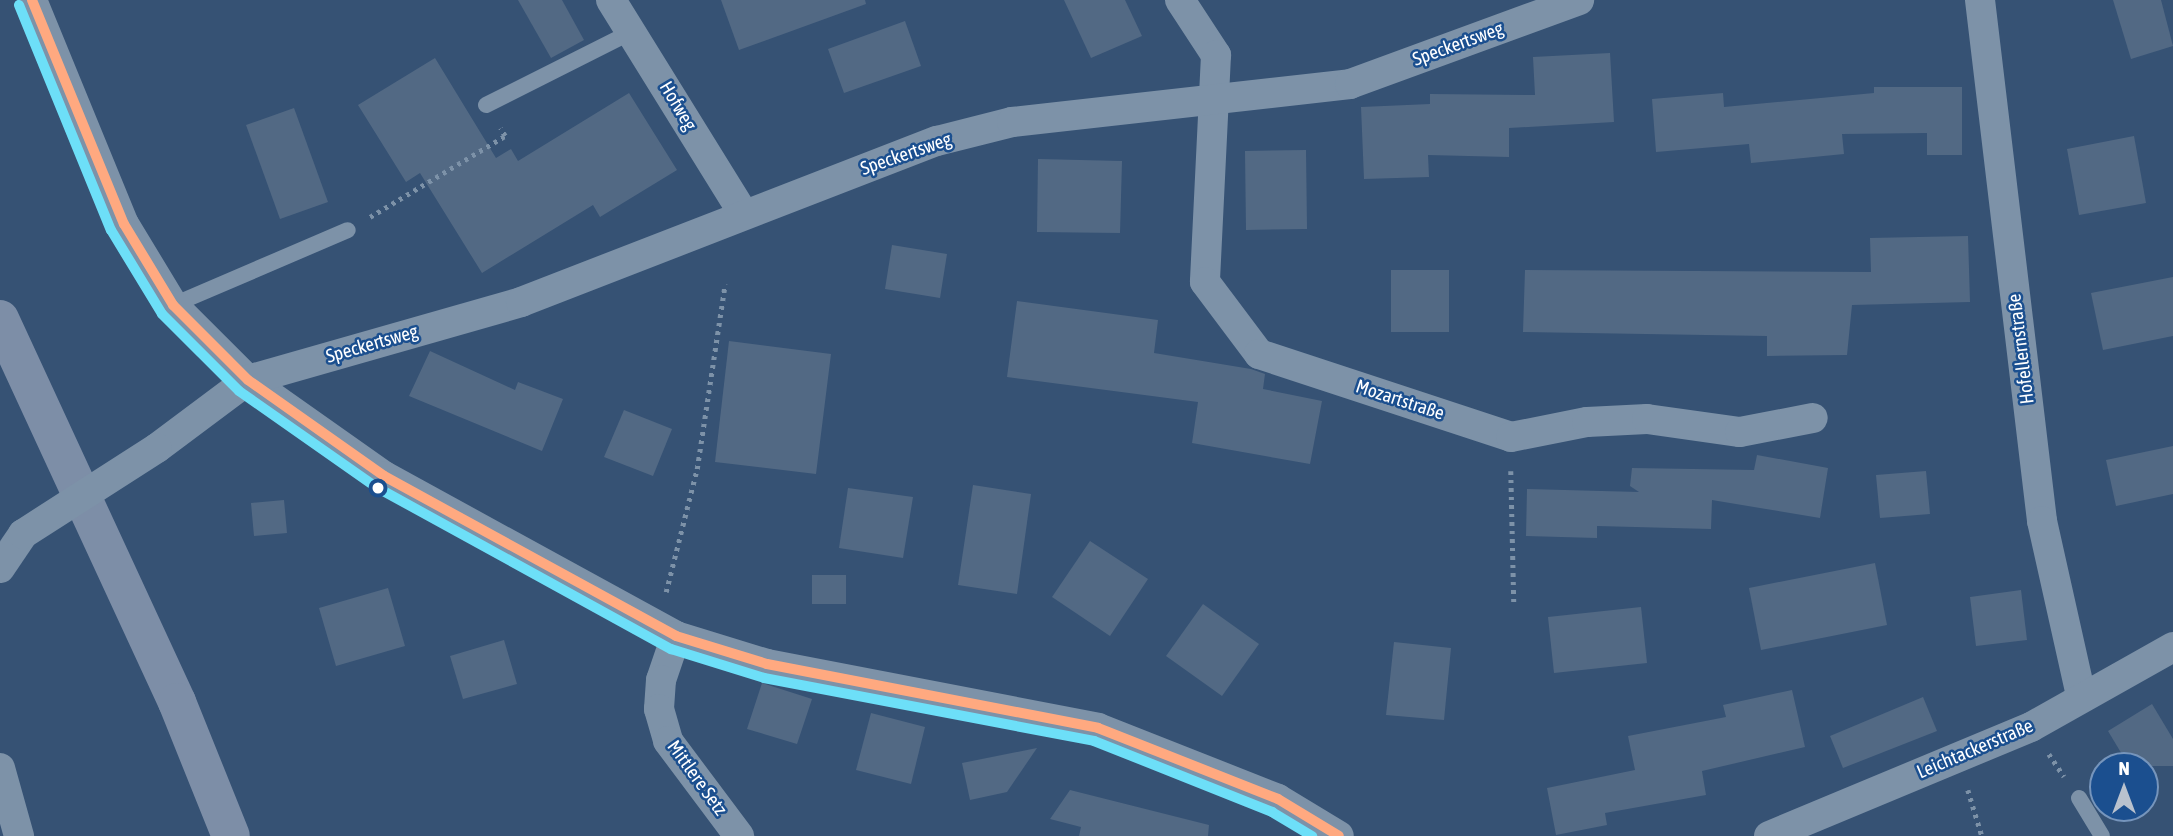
<!DOCTYPE html>
<html>
<head>
<meta charset="utf-8">
<style>
  body { margin:0 }
  #map { position:relative; width:2173px; height:836px; overflow:hidden; background:#365274; font-family:"Asap Condensed",sans-serif }
  div>[style] { position:absolute }
  .building>* { inset:0; background:#526984 }
  .path>* { height:4.5px; margin-top:-2.25px; transform-origin:0; background:repeating-linear-gradient(90deg,#7d92a8 0 3.5px,transparent 0 8.5px) }
  .service>* { height:16px; margin:-8px; padding:0 8px; transform-origin:8px; border-radius:8px; background:#7d92a8 }
  .minor>* { height:30px; margin:-15px; padding:0 15px; transform-origin:15px; border-radius:15px; background:#7d92a8 }
  .primary>* { height:38px; margin:-19px; padding:0 19px; transform-origin:19px; border-radius:19px; background:#7d8ea7 }
  .minor-bridge>* { height:30px; margin:-15px; padding:0 15px; transform-origin:15px; border-radius:15px; background:#7d92a8 }
  .bus-1>* { height:10px; margin:-5px; padding:0 5px; transform-origin:5px; border-radius:5px; background:#ffa980 }
  .bus-2>* { height:10px; margin:-5px; padding:0 5px; transform-origin:5px; border-radius:5px; background:#6ddff8 }
  .dots>* { width:19px; height:19px; translate:-50% -50%; box-sizing:border-box; border:4px solid #1b4f8f; border-radius:50% }
  span { translate:-50% -50%; white-space:nowrap; text-align:center; line-height:1.15; -webkit-text-stroke:5px #1b4f8f; paint-order:stroke }
  .street-label { font-size:19px; color:#fff }
  .north { position:absolute; left:2089px; top:752px; width:70px; height:70px; box-sizing:border-box; background:#1b4f8f; border:2px solid #7695bc; border-radius:50%; rotate:0deg; font-size:19px; font-weight:700; line-height:28px; text-align:center; color:#fff }
  .north::after { content:''; display:block; margin:auto; width:24px; height:32px; background:#b9c2ce; clip-path:polygon(50% 0,100% 100%,50% 72%,0 100%) }
</style>
</head>
<body>
<div id="map">
  <div class="building">
    <div style="clip-path:polygon(518px 0,562px 0,584px 40px,551px 58px)"></div>
    <div style="clip-path:polygon(721px 0,865px 0,866px 4px,739px 50px)"></div>
    <div style="clip-path:polygon(1064px 0,1125px 0,1142px 36px,1091px 58px)"></div>
    <div style="clip-path:polygon(2113px 0,2161px 0,2173px 46px,2131px 59px)"></div>
    <div style="clip-path:polygon(905px 21px,921px 66px,844px 93px,828px 49px)"></div>
    <div style="clip-path:polygon(1610px 53px,1614px 122px,1509px 128px,1509px 157px,1428px 155px,1429px 177px,1364px 179px,1361px 107px,1430px 104px,1430px 94px,1535px 95px,1533px 57px)"></div>
    <div style="clip-path:polygon(435px 58px,496px 158px,511px 149px,518px 161px,629px 93px,677px 170px,600px 217px,593px 205px,482px 273px,420px 173px,406px 182px,358px 105px)"></div>
    <div style="clip-path:polygon(1874px 87px,1962px 87px,1962px 155px,1927px 155px,1927px 133px,1842px 134px,1844px 154px,1751px 163px,1749px 144px,1656px 152px,1652px 99px,1723px 93px,1724px 107px,1874px 93px)"></div>
    <div style="clip-path:polygon(294px 108px,328px 202px,280px 219px,246px 125px)"></div>
    <div style="clip-path:polygon(2134px 136px,2146px 203px,2079px 215px,2067px 149px)"></div>
    <div style="clip-path:polygon(1306px 150px,1307px 229px,1246px 230px,1245px 151px)"></div>
    <div style="clip-path:polygon(1038px 159px,1122px 161px,1120px 233px,1037px 232px)"></div>
    <div style="clip-path:polygon(1968px 236px,1970px 302px,1852px 305px,1847px 355px,1767px 356px,1767px 336px,1523px 332px,1525px 270px,1871px 272px,1870px 238px)"></div>
    <div style="clip-path:polygon(892px 245px,947px 254px,940px 298px,885px 289px)"></div>
    <div style="clip-path:polygon(1391px 270px,1449px 270px,1449px 332px,1391px 332px)"></div>
    <div style="clip-path:polygon(2173px 277px,2173px 336px,2103px 350px,2091px 293px)"></div>
    <div style="clip-path:polygon(1017px 301px,1158px 320px,1154px 353px,1251px 369px,1265px 374px,1263px 389px,1322px 401px,1310px 464px,1192px 443px,1198px 402px,1007px 377px)"></div>
    <div style="clip-path:polygon(729px 341px,831px 354px,816px 474px,715px 462px)"></div>
    <div style="clip-path:polygon(430px 351px,515px 390px,518px 382px,563px 399px,542px 451px,409px 396px)"></div>
    <div style="clip-path:polygon(624px 410px,672px 429px,653px 476px,604px 457px)"></div>
    <div style="clip-path:polygon(2173px 446px,2173px 494px,2116px 506px,2106px 460px)"></div>
    <div style="clip-path:polygon(1757px 455px,1828px 468px,1820px 518px,1712px 500px,1711px 529px,1597px 526px,1597px 538px,1526px 536px,1527px 489px,1639px 492px,1630px 486px,1632px 468px,1754px 470px)"></div>
    <div style="clip-path:polygon(1926px 471px,1930px 514px,1880px 518px,1876px 475px)"></div>
    <div style="clip-path:polygon(973px 485px,1031px 494px,1017px 594px,958px 585px)"></div>
    <div style="clip-path:polygon(848px 488px,913px 497px,903px 558px,839px 548px)"></div>
    <div style="clip-path:polygon(284px 500px,287px 533px,254px 536px,251px 503px)"></div>
    <div style="clip-path:polygon(1090px 541px,1148px 579px,1110px 636px,1052px 597px)"></div>
    <div style="clip-path:polygon(1875px 563px,1887px 625px,1761px 650px,1749px 588px)"></div>
    <div style="clip-path:polygon(812px 575px,846px 575px,846px 604px,812px 604px)"></div>
    <div style="clip-path:polygon(388px 588px,405px 646px,336px 666px,319px 608px)"></div>
    <div style="clip-path:polygon(2021px 590px,2027px 640px,1976px 646px,1970px 597px)"></div>
    <div style="clip-path:polygon(1203px 604px,1259px 644px,1222px 696px,1166px 656px)"></div>
    <div style="clip-path:polygon(1641px 607px,1647px 663px,1554px 673px,1548px 617px)"></div>
    <div style="clip-path:polygon(504px 640px,517px 684px,463px 699px,450px 656px)"></div>
    <div style="clip-path:polygon(1394px 642px,1451px 648px,1444px 720px,1386px 715px)"></div>
    <div style="clip-path:polygon(762px 683px,812px 699px,797px 744px,747px 729px)"></div>
    <div style="clip-path:polygon(1792px 690px,1805px 747px,1702px 771px,1706px 795px,1605px 813px,1607px 825px,1556px 835px,1547px 788px,1635px 770px,1628px 736px,1726px 717px,1723px 705px)"></div>
    <div style="clip-path:polygon(1923px 697px,1937px 731px,1843px 768px,1830px 736px)"></div>
    <div style="clip-path:polygon(2152px 704px,2173px 739px,2173px 766px,2129px 766px,2108px 731px)"></div>
    <div style="clip-path:polygon(871px 713px,925px 727px,911px 784px,856px 770px)"></div>
    <div style="clip-path:polygon(1037px 748px,1007px 792px,970px 800px,962px 763px)"></div>
    <div style="clip-path:polygon(1070px 790px,1209px 825px,1208px 836px,1079px 836px,1081px 827px,1050px 819px)"></div>
  </div>
  <div class="path">
    <div style="left:370px;top:217px;width:157px;rotate:-31deg"></div>
    <div style="left:505px;top:136px;width:9px;rotate:-122deg"></div>
    <div style="left:1511px;top:471px;width:135px;rotate:88.7deg"></div>
    <div style="left:666px;top:592px;width:127px;rotate:-75.9deg"></div>
    <div style="left:697px;top:469px;width:187px;rotate:-81.4deg"></div>
    <div style="left:2049px;top:754px;width:27px;rotate:56deg"></div>
    <div style="left:1968px;top:790px;width:48px;rotate:73.1deg"></div>
  </div>
  <div class="service">
    <div style="left:486px;top:105px;width:165px;rotate:-26.7deg"></div>
    <div style="left:173px;top:305px;width:190px;rotate:-23.2deg"></div>
    <div style="left:2079px;top:798px;width:44px;rotate:58.8deg"></div>
  </div>
  <div class="minor">
    <div style="left:32px;top:0;width:242px;rotate:67.7deg"></div>
    <div style="left:124px;top:224px;width:95px;rotate:58.8deg"></div>
    <div style="left:173px;top:305px;width:106px;rotate:45deg"></div>
    <div style="left:248px;top:380px;width:166px;rotate:35.2deg"></div>
    <div style="left:384px;top:476px;width:333px;rotate:28.7deg"></div>
    <div style="left:676px;top:636px;width:95px;rotate:17.1deg"></div>
    <div style="left:767px;top:664px;width:337px;rotate:10.9deg"></div>
    <div style="left:1098px;top:728px;width:193px;rotate:21.5deg"></div>
    <div style="left:1278px;top:799px;width:71px;rotate:31.2deg"></div>
    <div style="left:611px;top:0;width:251px;rotate:58.2deg"></div>
    <div style="left:1180px;top:0;width:66px;rotate:56.8deg"></div>
    <div style="left:1216px;top:55px;width:227px;rotate:92.8deg"></div>
    <div style="left:1205px;top:282px;width:90px;rotate:53.1deg"></div>
    <div style="left:1259px;top:354px;width:265px;rotate:18.2deg"></div>
    <div style="left:1511px;top:437px;width:77px;rotate:-11.2deg"></div>
    <div style="left:1587px;top:422px;width:60px;rotate:-2.9deg"></div>
    <div style="left:1647px;top:419px;width:94px;rotate:8deg"></div>
    <div style="left:1740px;top:432px;width:74px;rotate:-10.9deg"></div>
    <div style="left:1980px;top:0;width:525px;rotate:83.21deg"></div>
    <div style="left:2042px;top:521px;width:178px;rotate:77.4deg"></div>
    <div style="left:157px;top:448px;width:114px;rotate:-36.8deg"></div>
    <div style="left:248px;top:380px;width:284px;rotate:-15.9deg"></div>
    <div style="left:521px;top:302px;width:446px;rotate:-21.2deg"></div>
    <div style="left:937px;top:141px;width:77px;rotate:-14.2deg"></div>
    <div style="left:1012px;top:122px;width:340px;rotate:-6.4deg"></div>
    <div style="left:1350px;top:84px;width:244px;rotate:-20.1deg"></div>
    <div style="left:0;top:568px;width:41px;rotate:-55.9deg"></div>
    <div style="left:676px;top:636px;width:46px;rotate:108.8deg"></div>
    <div style="left:661px;top:680px;width:29px;rotate:94deg"></div>
    <div style="left:659px;top:709px;width:33px;rotate:74deg"></div>
    <div style="left:668px;top:741px;width:119px;rotate:53.2deg"></div>
    <div style="left:0;top:768px;width:71px;rotate:74.4deg"></div>
    <div style="left:1769px;top:836px;width:284px;rotate:-22.6deg"></div>
    <div style="left:2031px;top:727px;width:163px;rotate:-29.4deg"></div>
  </div>
  <div class="primary">
    <div style="left:0;top:319px;width:422px;rotate:65.2deg"></div>
    <div style="left:177px;top:702px;width:144px;rotate:68.1deg"></div>
  </div>
  <div class="minor-bridge">
    <div style="left:23px;top:534px;width:159px;rotate:-32.7deg"></div>
  </div>
  <div class="bus-1">
    <div style="left:32px;top:0;width:242px;rotate:67.7deg"></div>
    <div style="left:124px;top:224px;width:95px;rotate:58.8deg"></div>
    <div style="left:173px;top:305px;width:106px;rotate:45deg"></div>
    <div style="left:248px;top:380px;width:166px;rotate:35.2deg"></div>
    <div style="left:384px;top:476px;width:333px;rotate:28.7deg"></div>
    <div style="left:676px;top:636px;width:95px;rotate:17.1deg"></div>
    <div style="left:767px;top:664px;width:337px;rotate:10.9deg"></div>
    <div style="left:1098px;top:728px;width:193px;rotate:21.5deg"></div>
    <div style="left:1278px;top:799px;width:71px;rotate:31.2deg"></div>
  </div>
  <div class="bus-2">
    <div style="left:19px;top:5px;width:243px;rotate:67.8deg"></div>
    <div style="left:111px;top:230px;width:98px;rotate:58.7deg"></div>
    <div style="left:162px;top:314px;width:109px;rotate:45deg"></div>
    <div style="left:239px;top:391px;width:167px;rotate:35deg"></div>
    <div style="left:376px;top:487px;width:337px;rotate:28.8deg"></div>
    <div style="left:671px;top:649px;width:97px;rotate:17.3deg"></div>
    <div style="left:764px;top:678px;width:336px;rotate:10.8deg"></div>
    <div style="left:1094px;top:741px;width:192px;rotate:21.7deg"></div>
    <div style="left:1272px;top:812px;width:47px;rotate:31deg"></div>
  </div>
  <div class="dots">
    <div style="left:378px;top:488px;background:#fff"></div>
  </div>
  <div class="street-label">
    <span style="left:1458px;top:44px;rotate:-20deg">Speckertsweg</span>
    <span style="left:678px;top:106px;rotate:59deg">Hofweg</span>
    <span style="left:906px;top:154px;rotate:-19deg">Speckertsweg</span>
    <span style="left:372px;top:344px;rotate:-16deg">Speckertsweg</span>
    <span style="left:2021px;top:349px;rotate:-97deg">Hofellernstraße</span>
    <span style="left:1400px;top:400px;rotate:18deg">Mozartstraße</span>
    <span style="left:1975px;top:749px;rotate:-23deg">Leichtackerstraße</span>
    <span style="left:697px;top:778px;rotate:54deg">Mittlere Setz</span>
  </div>
  <div class="north">N</div>
</div>
</body>
</html>
